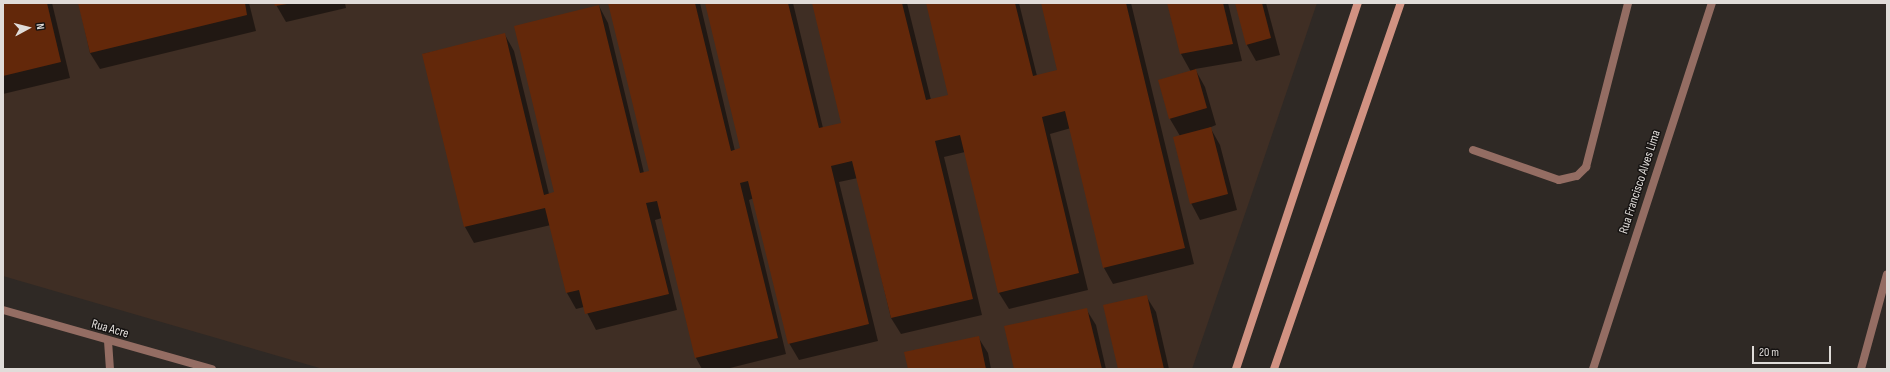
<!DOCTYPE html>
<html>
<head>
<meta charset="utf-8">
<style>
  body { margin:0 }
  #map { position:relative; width:1890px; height:372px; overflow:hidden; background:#2f2925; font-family:"Sofia Sans Condensed",sans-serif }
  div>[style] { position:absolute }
  .industrial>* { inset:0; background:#3f2e24 }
  .shadow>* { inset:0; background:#0007 }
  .building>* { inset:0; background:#63280a }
  .service>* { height:8px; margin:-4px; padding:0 4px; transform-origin:4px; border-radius:4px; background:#946d63 }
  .minor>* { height:8px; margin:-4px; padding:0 4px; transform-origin:4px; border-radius:4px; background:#946d63 }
  .tertiary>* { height:8px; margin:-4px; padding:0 4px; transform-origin:4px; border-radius:4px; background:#946d63 }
  .secondary>* { height:8px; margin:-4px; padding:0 4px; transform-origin:4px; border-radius:4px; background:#d19282 }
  span { translate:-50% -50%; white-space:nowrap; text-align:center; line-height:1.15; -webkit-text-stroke:3px #151211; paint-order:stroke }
  .street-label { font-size:13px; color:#e0dcd9 }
  .frame { position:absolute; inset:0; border:4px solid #e0dcd9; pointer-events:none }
  .north { position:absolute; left:8px; top:8px; width:40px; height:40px; -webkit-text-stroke:3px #151211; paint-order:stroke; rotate:83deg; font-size:11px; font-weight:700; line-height:16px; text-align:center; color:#e0dcd9 }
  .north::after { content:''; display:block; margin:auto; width:14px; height:18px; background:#e0dcd9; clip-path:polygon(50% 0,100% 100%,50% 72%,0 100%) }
  .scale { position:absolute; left:1752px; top:346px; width:79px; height:18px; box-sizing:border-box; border:2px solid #e0dcd9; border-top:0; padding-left:5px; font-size:12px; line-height:14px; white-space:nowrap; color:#e0dcd9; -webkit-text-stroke:3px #151211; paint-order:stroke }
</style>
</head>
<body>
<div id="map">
  <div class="industrial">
    <div style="clip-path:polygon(3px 3px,1317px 3px,1192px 369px,323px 369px,3px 276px)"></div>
  </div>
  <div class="shadow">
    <div style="clip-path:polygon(3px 3px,52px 3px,70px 78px,3px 94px)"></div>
    <div style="clip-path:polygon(79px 3px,249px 3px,256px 31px,100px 69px,90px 53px)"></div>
    <div style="clip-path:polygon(275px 3px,345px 3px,346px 8px,286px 22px)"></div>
    <div style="clip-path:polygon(609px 3px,700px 3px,735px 151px,741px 149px,706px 3px,793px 3px,823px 128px,842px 124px,813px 3px,907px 3px,931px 100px,949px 96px,927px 3px,1019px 3px,1037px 76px,1058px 71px,1042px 3px,1131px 3px,1194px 264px,1113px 284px,1104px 268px,1071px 128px,1050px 134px,1088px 290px,1009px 309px,999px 293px,965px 152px,944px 157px,982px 315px,901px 334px,891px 318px,858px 178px,839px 182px,878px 341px,799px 360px,789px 343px,754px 198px,749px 200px,786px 354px,726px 369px,702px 369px,696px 358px,662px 218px,655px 220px,677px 310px,596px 330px,584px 307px,576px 309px,567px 293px,551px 225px,474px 243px,465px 227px,423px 54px,505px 35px,514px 51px,549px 194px,555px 193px,599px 6px,608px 23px,644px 173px,650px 172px)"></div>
    <div style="clip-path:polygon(1168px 3px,1228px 3px,1242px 61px,1195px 69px,1205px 87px,1216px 125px,1204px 130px,1211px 129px,1220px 145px,1237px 210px,1200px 220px,1191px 203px,1180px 136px,1170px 119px,1160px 80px,1191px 72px,1181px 54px)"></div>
    <div style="clip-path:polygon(1236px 3px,1266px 3px,1280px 55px,1256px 61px,1247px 45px)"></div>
    <div style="clip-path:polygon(1146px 296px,1156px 312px,1169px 369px,1119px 369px)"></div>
    <div style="clip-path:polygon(1086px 309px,1096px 325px,1106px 369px,1015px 369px)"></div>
    <div style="clip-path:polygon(978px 337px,988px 353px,991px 369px,909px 369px)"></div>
  </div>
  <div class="building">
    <div style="clip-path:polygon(3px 3px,47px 3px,61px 62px,3px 76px)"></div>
    <div style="clip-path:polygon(78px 3px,245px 3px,247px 15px,90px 53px)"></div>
    <div style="clip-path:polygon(274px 3px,287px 3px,287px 4px,275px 6px)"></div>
    <div style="clip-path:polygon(608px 3px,695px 3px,731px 151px,740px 148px,705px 3px,788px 3px,819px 128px,841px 123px,812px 3px,902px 3px,926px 100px,948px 95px,926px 3px,1015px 3px,1033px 76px,1057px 70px,1041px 3px,1126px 3px,1185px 248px,1103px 268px,1065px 111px,1042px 117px,1079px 273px,998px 293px,960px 135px,935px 141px,973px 299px,891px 318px,852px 161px,831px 166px,869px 324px,788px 344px,748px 181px,740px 183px,778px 338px,695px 358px,657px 201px,646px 203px,669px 294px,585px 314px,579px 290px,566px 293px,545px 208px,464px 227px,422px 54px,505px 33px,544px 195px,554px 192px,514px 26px,599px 5px,640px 173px,649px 171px)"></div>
    <div style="clip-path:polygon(1167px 3px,1223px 3px,1233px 44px,1180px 54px)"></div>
    <div style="clip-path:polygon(1235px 3px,1262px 3px,1271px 38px,1246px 45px)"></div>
    <div style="clip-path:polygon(1196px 69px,1207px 108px,1169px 119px,1158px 80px)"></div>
    <div style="clip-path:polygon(1211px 127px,1228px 194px,1190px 204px,1173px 137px)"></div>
    <div style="clip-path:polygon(1147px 295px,1164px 369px,1118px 369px,1103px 305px)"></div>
    <div style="clip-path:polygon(1087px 308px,1102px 369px,1014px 369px,1004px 326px)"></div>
    <div style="clip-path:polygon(979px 336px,986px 369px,908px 369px,904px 352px)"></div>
  </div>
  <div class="service">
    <div style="left:1473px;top:150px;width:91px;rotate:19.2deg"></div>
    <div style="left:1559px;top:180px;width:18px;rotate:-13deg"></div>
    <div style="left:1577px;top:176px;width:13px;rotate:-45deg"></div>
    <div style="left:1586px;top:167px;width:169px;rotate:-75.6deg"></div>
  </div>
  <div class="minor">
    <div style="left:1593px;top:369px;width:385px;rotate:-72deg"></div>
    <div style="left:1861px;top:369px;width:98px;rotate:-74.7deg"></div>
  </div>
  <div class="tertiary">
    <div style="left:3px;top:310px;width:217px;rotate:15.8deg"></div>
    <div style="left:108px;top:341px;width:28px;rotate:86deg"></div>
  </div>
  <div class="secondary">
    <div style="left:1236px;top:369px;width:386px;rotate:-71.6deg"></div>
    <div style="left:1274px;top:369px;width:387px;rotate:-70.9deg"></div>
  </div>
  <div class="street-label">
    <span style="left:1640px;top:182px;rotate:-72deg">Rua Francisco Alves Lima</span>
    <span style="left:110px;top:329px;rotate:16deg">Rua Acre</span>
  </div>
  <div class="frame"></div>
  <div class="north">N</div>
  <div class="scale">20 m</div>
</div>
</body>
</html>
